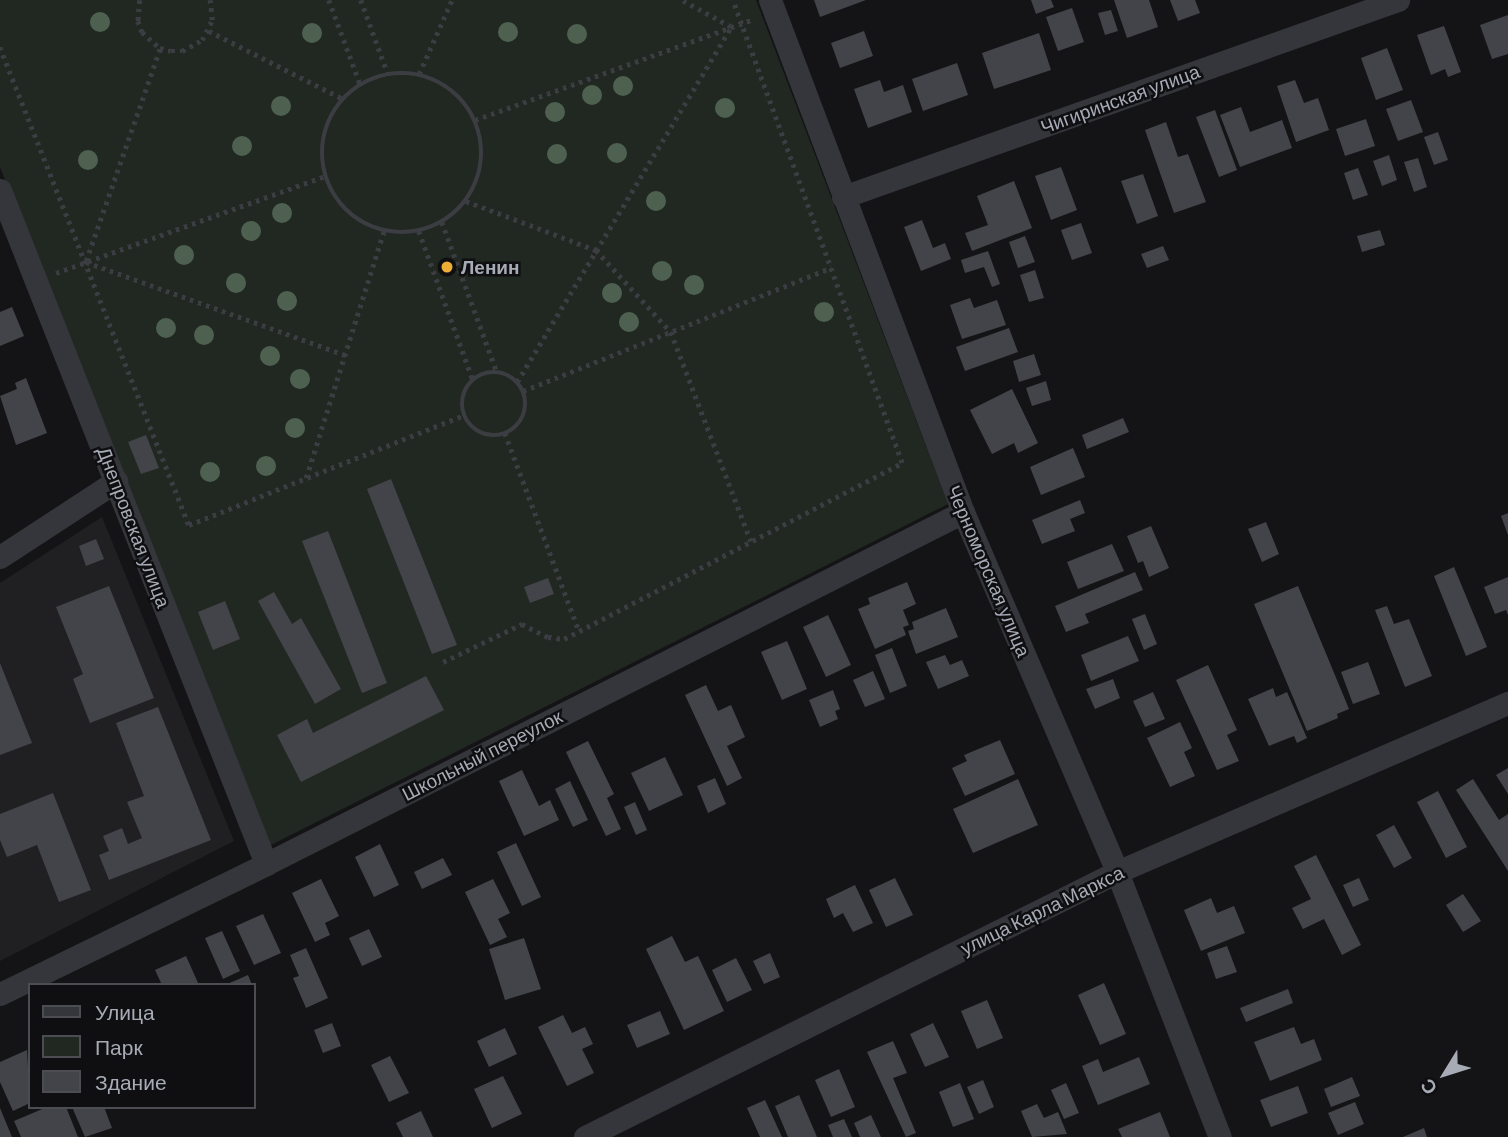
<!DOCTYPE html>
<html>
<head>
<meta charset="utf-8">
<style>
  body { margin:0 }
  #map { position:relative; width:1508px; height:1137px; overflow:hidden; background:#141416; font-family:Barlow,sans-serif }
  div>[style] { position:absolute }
  .built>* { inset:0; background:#202023 }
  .green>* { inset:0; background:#202821 }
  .building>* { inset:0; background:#434449 }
  .path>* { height:4.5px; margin-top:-2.25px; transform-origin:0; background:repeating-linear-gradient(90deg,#3b3d42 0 3.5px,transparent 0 8.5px) }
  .path>.ring { margin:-2.25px; padding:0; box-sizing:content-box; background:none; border:4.5px solid #3b3d42; border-radius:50% }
  .street>* { height:23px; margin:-11.5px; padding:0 11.5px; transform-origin:11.5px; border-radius:11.5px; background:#35363b }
  .trees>* { width:20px; height:20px; margin:-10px; border-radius:50%; background:#4e6150 }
  .dots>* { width:19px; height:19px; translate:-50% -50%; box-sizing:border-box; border:4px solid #0f0f11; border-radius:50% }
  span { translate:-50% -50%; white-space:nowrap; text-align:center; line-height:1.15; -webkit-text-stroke:5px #0f0f11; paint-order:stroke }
  .street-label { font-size:19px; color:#a6abb6 }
  .poi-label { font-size:19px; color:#a6abb6; font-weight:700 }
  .left { translate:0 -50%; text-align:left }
  .legend { position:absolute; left:28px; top:983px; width:228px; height:126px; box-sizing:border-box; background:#0f0f11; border:2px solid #4b4d53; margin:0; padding:9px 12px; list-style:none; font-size:21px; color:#a6abb6 }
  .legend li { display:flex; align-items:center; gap:14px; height:35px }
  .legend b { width:35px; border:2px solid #4b4d53 }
  .north { position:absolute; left:1410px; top:1039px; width:70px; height:70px; -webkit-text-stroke:5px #0f0f11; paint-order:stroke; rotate:232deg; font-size:19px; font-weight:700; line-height:28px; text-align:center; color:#a6abb6 }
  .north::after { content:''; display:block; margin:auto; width:24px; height:32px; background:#a6abb6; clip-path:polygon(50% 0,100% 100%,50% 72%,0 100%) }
</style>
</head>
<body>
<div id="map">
  <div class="built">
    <div style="clip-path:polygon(102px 517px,234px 841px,0 961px,0 583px)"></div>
  </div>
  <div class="green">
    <div style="clip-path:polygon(0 0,756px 0,948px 504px,269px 846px,0 167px)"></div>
  </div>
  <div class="building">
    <div style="clip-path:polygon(814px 0,866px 0,820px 17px)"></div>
    <div style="clip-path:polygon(1031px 0,1051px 0,1054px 7px,1036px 14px)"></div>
    <div style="clip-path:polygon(1114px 0,1149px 0,1158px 27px,1127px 38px)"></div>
    <div style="clip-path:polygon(1170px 0,1195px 0,1200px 13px,1178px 21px)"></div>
    <div style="clip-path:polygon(1072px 8px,1084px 42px,1058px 51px,1046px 17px)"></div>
    <div style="clip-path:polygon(1111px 10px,1118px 31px,1105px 35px,1098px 13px)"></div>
    <div style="clip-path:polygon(1508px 15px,1508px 54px,1492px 59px,1480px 25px)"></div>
    <div style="clip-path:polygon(1444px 26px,1461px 72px,1448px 77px,1445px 69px,1431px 75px,1417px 35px)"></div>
    <div style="clip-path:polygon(864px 31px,873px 56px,840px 68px,831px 43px)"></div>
    <div style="clip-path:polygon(1039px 33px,1051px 70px,994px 89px,982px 53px)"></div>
    <div style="clip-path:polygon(1387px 48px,1403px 90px,1376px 100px,1361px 58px)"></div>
    <div style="clip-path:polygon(957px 63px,968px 95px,923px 111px,912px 79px)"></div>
    <div style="clip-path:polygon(880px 80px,884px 92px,903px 85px,912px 112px,868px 128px,854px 89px)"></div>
    <div style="clip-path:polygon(1295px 80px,1304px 103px,1318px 98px,1329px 130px,1296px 142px,1277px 86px)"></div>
    <div style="clip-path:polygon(1411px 100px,1423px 132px,1398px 141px,1386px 109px)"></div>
    <div style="clip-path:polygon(1241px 107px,1250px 132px,1282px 120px,1292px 148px,1240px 167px,1220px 115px)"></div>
    <div style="clip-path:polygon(1215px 110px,1237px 170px,1219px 177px,1196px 117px)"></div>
    <div style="clip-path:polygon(1366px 119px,1375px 146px,1345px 156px,1336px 129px)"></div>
    <div style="clip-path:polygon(1166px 122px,1178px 157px,1188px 154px,1206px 202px,1174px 213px,1145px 130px)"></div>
    <div style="clip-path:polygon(1438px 132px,1448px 160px,1434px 165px,1424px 137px)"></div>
    <div style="clip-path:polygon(1389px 155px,1397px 180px,1382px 186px,1373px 161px)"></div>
    <div style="clip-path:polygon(1418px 158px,1427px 187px,1414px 192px,1404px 162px)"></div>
    <div style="clip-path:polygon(1061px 167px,1077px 210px,1051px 220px,1035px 176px)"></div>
    <div style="clip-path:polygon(1358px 168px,1368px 195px,1353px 200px,1344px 173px)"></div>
    <div style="clip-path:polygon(1143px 174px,1158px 216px,1137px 224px,1121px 181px)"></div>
    <div style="clip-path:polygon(1014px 181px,1032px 228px,972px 251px,965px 233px,988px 225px,977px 196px)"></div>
    <div style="clip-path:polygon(922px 220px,933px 248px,945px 243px,951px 259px,921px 271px,904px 227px)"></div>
    <div style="clip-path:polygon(1081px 223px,1092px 253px,1072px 260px,1061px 230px)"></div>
    <div style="clip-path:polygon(1380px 230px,1385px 245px,1362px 252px,1357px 236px)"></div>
    <div style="clip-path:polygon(1025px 236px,1035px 262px,1018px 268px,1009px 242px)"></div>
    <div style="clip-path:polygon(1163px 246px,1169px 260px,1147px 268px,1141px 254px)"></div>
    <div style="clip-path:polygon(988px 251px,1000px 284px,992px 287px,984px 267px,965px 273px,961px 260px)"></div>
    <div style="clip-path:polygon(1035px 270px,1044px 298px,1029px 302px,1020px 275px)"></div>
    <div style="clip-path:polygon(970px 298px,974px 308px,997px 300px,1006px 325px,962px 339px,950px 305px)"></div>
    <div style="clip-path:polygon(12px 307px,24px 336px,0 346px,0 312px)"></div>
    <div style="clip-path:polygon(1009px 328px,1018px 352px,965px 371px,956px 347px)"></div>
    <div style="clip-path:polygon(1034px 354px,1041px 375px,1019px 382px,1013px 361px)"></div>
    <div style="clip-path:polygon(26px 378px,47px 433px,16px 445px,0 396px,17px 389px,15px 383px)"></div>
    <div style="clip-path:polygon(1046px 381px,1051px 400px,1032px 406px,1026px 388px)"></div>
    <div style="clip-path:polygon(1012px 389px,1038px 443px,1018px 453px,1014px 443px,992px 454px,970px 410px)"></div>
    <div style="clip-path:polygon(1123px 418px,1129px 432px,1087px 449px,1082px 435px)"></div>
    <div style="clip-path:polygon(146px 435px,159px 468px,141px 474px,128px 442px)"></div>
    <div style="clip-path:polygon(1073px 448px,1085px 477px,1041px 495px,1030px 467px)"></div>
    <div style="clip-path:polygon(391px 479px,457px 645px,432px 654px,367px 489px)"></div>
    <div style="clip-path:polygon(1080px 500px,1085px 513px,1070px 519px,1075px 531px,1042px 544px,1032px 520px)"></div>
    <div style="clip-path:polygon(1508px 513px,1508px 535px,1501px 516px)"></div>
    <div style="clip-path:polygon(1266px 522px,1279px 554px,1262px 562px,1248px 529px)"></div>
    <div style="clip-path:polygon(1151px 526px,1169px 568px,1149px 577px,1143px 561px,1138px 563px,1127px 536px)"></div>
    <div style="clip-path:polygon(328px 531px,387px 683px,362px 693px,302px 541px)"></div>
    <div style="clip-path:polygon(96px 539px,104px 559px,86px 566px,79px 546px)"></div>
    <div style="clip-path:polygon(1112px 544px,1124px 571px,1078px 589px,1067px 562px)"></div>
    <div style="clip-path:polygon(1454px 567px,1487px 647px,1466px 656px,1434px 576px)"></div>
    <div style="clip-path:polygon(1135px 572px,1143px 590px,1085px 614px,1089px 623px,1066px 632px,1055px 606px)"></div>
    <div style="clip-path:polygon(1508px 577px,1508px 615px,1506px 610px,1495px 614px,1484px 587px)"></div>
    <div style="clip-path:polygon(548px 578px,554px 594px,530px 603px,524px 587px)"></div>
    <div style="clip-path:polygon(907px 582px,916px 604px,903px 610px,909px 625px,903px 627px,906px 635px,875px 649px,858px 609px,870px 604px,868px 598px)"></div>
    <div style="clip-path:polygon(109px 586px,154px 698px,90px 723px,73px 679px,83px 674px,56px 607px)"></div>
    <div style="clip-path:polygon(1298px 586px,1349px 709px,1337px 714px,1338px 718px,1307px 731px,1254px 604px)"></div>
    <div style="clip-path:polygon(274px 592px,292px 624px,301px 618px,341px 689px,315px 704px,258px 601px)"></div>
    <div style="clip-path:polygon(225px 601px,240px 639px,213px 650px,198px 612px)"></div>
    <div style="clip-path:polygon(1387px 606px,1394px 624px,1409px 619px,1432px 676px,1405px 687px,1375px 610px)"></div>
    <div style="clip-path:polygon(946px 608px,958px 637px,916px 654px,908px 631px,914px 629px,912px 622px)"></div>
    <div style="clip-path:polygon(1145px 614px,1157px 644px,1144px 650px,1132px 619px)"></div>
    <div style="clip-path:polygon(828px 615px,851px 665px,826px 677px,803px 627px)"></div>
    <div style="clip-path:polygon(1128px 636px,1139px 661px,1091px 681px,1081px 655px)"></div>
    <div style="clip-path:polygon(787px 641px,807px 689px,782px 700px,761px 652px)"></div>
    <div style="clip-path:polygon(892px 648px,907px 686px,890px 693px,875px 655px)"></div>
    <div style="clip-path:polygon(945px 655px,950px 665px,962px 660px,969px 676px,938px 689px,926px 662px)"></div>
    <div style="clip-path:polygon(1368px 662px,1380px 694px,1353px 704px,1341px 672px)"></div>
    <div style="clip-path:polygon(0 663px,32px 743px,0 755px)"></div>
    <div style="clip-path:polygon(1208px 665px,1237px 730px,1227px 735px,1239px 761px,1217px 770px,1176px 680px)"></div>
    <div style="clip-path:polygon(873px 671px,885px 699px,865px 707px,853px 680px)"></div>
    <div style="clip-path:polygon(426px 676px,444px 710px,301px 782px,277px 735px,307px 719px,313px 733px)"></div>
    <div style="clip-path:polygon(1113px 679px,1120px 698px,1095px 709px,1086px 689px)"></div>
    <div style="clip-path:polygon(706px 685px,718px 711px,731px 705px,745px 737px,727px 746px,742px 778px,727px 786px,685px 695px)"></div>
    <div style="clip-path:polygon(1273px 688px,1276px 697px,1287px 692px,1307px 738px,1297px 743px,1294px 736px,1269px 746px,1248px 699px)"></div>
    <div style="clip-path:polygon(833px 690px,840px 709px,835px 711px,838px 719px,820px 727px,809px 700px)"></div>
    <div style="clip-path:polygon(1153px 692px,1165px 719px,1145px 727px,1133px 701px)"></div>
    <div style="clip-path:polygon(158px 707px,211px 840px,109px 880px,99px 855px,109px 851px,103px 836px,122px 828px,128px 844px,142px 838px,127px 802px,144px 796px,116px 723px)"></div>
    <div style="clip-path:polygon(1180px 722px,1192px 748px,1184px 752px,1195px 776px,1170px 787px,1147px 738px)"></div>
    <div style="clip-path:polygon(1000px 740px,1015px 774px,965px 796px,952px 768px,967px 761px,964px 755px)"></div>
    <div style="clip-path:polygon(588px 741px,614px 794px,607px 798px,621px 829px,606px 836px,566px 752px)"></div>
    <div style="clip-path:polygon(665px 757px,683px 795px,649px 811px,631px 773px)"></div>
    <div style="clip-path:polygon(1508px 768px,1508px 794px,1496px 775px)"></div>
    <div style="clip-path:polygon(522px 770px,539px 806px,550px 800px,559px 820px,524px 836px,499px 781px)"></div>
    <div style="clip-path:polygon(715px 778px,726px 804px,708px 813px,697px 786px)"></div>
    <div style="clip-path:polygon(1018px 779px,1038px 825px,973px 853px,953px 809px)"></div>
    <div style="clip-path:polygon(1473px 779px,1499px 820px,1508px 814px,1508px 871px,1456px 790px)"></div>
    <div style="clip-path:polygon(570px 781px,588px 820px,573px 827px,555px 789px)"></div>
    <div style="clip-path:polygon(1438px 791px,1467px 847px,1446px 858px,1417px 802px)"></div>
    <div style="clip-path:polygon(53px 793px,91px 890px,59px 902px,37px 845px,7px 857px,0 840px,0 814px)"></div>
    <div style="clip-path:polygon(635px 802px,647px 830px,636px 835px,624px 807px)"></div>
    <div style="clip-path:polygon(1394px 825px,1412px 858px,1394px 868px,1376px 835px)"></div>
    <div style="clip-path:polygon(516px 843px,541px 897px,522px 906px,497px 852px)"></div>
    <div style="clip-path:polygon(380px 844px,399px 885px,374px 897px,355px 857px)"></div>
    <div style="clip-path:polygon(1316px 855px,1361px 945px,1342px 955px,1324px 919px,1303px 929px,1292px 908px,1311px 899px,1294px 866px)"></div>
    <div style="clip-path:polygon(443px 858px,452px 875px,422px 889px,414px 872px)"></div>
    <div style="clip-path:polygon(895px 878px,913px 915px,886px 927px,869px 890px)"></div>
    <div style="clip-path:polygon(1359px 878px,1369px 900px,1353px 907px,1343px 885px)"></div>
    <div style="clip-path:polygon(321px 879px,339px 916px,325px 923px,330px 935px,315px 942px,292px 893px)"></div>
    <div style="clip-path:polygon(493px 879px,510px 913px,498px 919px,507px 937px,490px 945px,465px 892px)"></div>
    <div style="clip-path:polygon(855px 885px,873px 923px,853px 932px,843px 913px,834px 918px,826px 899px)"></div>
    <div style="clip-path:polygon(1463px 894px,1481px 921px,1463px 932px,1446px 905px)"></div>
    <div style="clip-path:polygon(1211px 898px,1217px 913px,1234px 906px,1245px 933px,1201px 951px,1184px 910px)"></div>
    <div style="clip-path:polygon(263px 914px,281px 953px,254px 965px,236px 926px)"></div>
    <div style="clip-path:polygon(369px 929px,382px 957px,362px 966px,349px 938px)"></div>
    <div style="clip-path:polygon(222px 931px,240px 971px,223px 979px,205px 938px)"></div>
    <div style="clip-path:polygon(672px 936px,685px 962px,698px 956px,724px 1011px,684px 1030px,646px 949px)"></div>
    <div style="clip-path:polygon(524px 938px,541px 989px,505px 1000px,489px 949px)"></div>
    <div style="clip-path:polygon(1227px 946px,1237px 972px,1216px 979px,1207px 953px)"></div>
    <div style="clip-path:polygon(306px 948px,328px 998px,306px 1008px,293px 978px,299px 976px,290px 955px)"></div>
    <div style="clip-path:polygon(770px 953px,780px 977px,764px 984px,753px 961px)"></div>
    <div style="clip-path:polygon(186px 956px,199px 985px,162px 985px,155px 970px)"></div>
    <div style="clip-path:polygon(736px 958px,752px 990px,727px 1002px,712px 970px)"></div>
    <div style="clip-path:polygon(248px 975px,252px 985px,225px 985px)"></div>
    <div style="clip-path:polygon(1104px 983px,1126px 1034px,1100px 1045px,1078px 995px)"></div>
    <div style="clip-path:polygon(1288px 989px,1293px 1003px,1246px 1022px,1240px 1008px)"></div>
    <div style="clip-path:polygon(987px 1000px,1003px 1038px,977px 1049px,961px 1011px)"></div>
    <div style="clip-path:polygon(660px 1011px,670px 1034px,637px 1048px,627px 1025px)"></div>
    <div style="clip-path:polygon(563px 1015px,572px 1033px,585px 1027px,593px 1044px,582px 1049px,594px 1073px,567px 1086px,538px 1027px)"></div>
    <div style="clip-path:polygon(332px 1023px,341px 1046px,323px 1053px,314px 1030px)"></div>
    <div style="clip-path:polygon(933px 1023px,949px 1057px,925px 1067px,910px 1034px)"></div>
    <div style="clip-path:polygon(1294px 1027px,1301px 1044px,1314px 1039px,1322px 1060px,1270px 1081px,1254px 1042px)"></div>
    <div style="clip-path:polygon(505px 1028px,517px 1054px,489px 1067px,477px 1041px)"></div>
    <div style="clip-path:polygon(893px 1041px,907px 1073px,893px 1078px,916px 1133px,906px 1137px,867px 1052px)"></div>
    <div style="clip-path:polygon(27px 1050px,30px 1103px,13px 1111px,0 1082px,0 1062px)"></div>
    <div style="clip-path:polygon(390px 1056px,409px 1093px,389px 1102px,371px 1065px)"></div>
    <div style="clip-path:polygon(1139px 1057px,1150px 1084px,1098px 1105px,1082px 1066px,1098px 1059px,1103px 1072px)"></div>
    <div style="clip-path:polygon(839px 1069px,855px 1107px,831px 1117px,815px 1080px)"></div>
    <div style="clip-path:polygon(503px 1076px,522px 1114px,492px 1128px,474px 1089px)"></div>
    <div style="clip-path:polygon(1352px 1077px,1360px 1096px,1331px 1107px,1324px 1089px)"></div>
    <div style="clip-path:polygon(983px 1080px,994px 1107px,979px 1114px,967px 1087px)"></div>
    <div style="clip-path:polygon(960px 1083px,974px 1119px,953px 1127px,939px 1092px)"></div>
    <div style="clip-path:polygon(1066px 1083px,1079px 1113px,1064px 1119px,1051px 1090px)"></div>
    <div style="clip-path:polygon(1298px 1086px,1308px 1113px,1271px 1127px,1260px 1100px)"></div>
    <div style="clip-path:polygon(799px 1095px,817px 1137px,788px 1137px,775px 1106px)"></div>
    <div style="clip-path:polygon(765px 1100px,782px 1137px,760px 1137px,747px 1108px)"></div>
    <div style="clip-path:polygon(1355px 1102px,1364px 1124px,1338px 1135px,1328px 1113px)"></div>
    <div style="clip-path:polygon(1037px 1104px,1044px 1118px,1058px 1112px,1067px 1134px,1032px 1137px,1021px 1111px)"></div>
    <div style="clip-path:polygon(47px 1107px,66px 1107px,78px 1137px,21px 1137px,14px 1121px)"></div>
    <div style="clip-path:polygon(72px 1107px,104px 1107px,112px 1128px,85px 1137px)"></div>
    <div style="clip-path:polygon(0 1108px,12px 1137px,0 1137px)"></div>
    <div style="clip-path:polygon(421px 1111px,433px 1137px,403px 1137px,396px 1123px)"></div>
    <div style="clip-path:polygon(1160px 1112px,1170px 1137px,1122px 1137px,1118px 1129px)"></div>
    <div style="clip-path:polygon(871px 1115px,881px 1137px,860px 1137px,854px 1123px)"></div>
    <div style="clip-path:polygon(844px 1119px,852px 1137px,833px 1137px,828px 1125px)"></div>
    <div style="clip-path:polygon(1424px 1128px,1427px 1137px,1403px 1137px)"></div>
  </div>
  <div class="path">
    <div style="left:140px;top:0;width:21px;rotate:95deg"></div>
    <div style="left:138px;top:21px;width:12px;rotate:70deg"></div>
    <div style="left:142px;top:32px;width:24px;rotate:42deg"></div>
    <div style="left:160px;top:48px;width:11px;rotate:15deg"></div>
    <div style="left:171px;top:51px;width:11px"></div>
    <div style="left:182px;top:51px;width:23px;rotate:-29deg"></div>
    <div style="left:202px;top:40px;width:22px;rotate:-63deg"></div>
    <div style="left:212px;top:20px;width:20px;rotate:-96deg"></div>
    <div style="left:329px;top:0;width:90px;rotate:69.7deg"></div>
    <div style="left:361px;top:0;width:79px;rotate:70deg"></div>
    <div style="left:209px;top:31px;width:150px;rotate:26.9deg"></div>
    <div style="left:0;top:47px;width:514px;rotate:68.43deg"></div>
    <div style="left:189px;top:525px;width:296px;rotate:-21.8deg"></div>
    <div class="ring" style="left:322px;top:73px;width:155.5px;height:155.5px"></div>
    <div style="left:419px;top:74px;width:81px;rotate:-66deg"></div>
    <div style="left:475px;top:120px;width:297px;rotate:-19.9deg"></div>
    <div style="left:466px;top:201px;width:139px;rotate:20.7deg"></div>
    <div style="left:596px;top:250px;width:111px;rotate:47.6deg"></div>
    <div style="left:671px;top:332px;width:224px;rotate:69.1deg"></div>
    <div style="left:442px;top:222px;width:160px;rotate:69.9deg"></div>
    <div style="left:419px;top:231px;width:158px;rotate:70.1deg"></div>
    <div style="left:86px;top:261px;width:225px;rotate:-70.8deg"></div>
    <div style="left:86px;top:262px;width:276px;rotate:19.7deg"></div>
    <div style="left:56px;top:273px;width:287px;rotate:-19.8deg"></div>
    <div class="ring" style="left:462px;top:372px;width:59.5px;height:59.5px"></div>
    <div style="left:517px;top:382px;width:415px;rotate:-58.9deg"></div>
    <div style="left:731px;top:27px;width:57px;rotate:-151.6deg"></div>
    <div style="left:523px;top:391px;width:332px;rotate:-21.8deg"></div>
    <div style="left:505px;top:433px;width:211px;rotate:69.5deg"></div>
    <div style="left:306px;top:478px;width:260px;rotate:-72.5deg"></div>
    <div style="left:443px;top:662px;width:88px;rotate:-25.7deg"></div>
    <div style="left:522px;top:624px;width:29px;rotate:27deg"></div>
    <div style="left:548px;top:637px;width:16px;rotate:7deg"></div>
    <div style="left:564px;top:639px;width:381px;rotate:-27.5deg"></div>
    <div style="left:902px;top:463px;width:493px;rotate:-110.1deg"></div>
  </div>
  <div class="street">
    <div style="left:770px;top:0;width:547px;rotate:69.35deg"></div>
    <div style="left:963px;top:512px;width:392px;rotate:66.8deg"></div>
    <div style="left:1117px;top:872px;width:284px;rotate:68.8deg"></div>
    <div style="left:0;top:190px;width:725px;rotate:68.46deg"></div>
    <div style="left:843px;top:197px;width:589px;rotate:-19.54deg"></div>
    <div style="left:0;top:557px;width:139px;rotate:-33.2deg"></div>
    <div style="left:0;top:994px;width:296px;rotate:-26deg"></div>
    <div style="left:266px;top:864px;width:781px;rotate:-26.79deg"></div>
    <div style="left:585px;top:1137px;width:594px;rotate:-26.48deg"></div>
    <div style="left:1117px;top:872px;width:426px;rotate:-23.4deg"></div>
  </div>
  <div class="trees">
    <div style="left:100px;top:22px"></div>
    <div style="left:508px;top:32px"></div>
    <div style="left:312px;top:33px"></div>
    <div style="left:577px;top:34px"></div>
    <div style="left:623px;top:86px"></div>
    <div style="left:592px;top:95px"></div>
    <div style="left:281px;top:106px"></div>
    <div style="left:725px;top:108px"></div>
    <div style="left:555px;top:112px"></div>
    <div style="left:242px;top:146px"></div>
    <div style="left:617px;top:153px"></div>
    <div style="left:557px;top:154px"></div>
    <div style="left:88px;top:160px"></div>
    <div style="left:656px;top:201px"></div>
    <div style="left:282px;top:213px"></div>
    <div style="left:251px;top:231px"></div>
    <div style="left:184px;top:255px"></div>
    <div style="left:662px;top:271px"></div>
    <div style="left:236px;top:283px"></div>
    <div style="left:694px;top:285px"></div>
    <div style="left:612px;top:293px"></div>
    <div style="left:287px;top:301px"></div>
    <div style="left:824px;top:312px"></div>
    <div style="left:629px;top:322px"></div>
    <div style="left:166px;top:328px"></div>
    <div style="left:204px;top:335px"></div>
    <div style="left:270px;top:356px"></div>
    <div style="left:300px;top:379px"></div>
    <div style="left:295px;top:428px"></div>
    <div style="left:266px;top:466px"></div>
    <div style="left:210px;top:472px"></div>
  </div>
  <div class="dots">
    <div style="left:447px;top:267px;background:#eead34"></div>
  </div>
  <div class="street-label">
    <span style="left:1120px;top:99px;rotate:-20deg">Чигиринская улица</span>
    <span style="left:134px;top:527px;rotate:69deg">Днепровская улица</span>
    <span style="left:989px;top:571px;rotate:67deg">Черноморская улица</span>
    <span style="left:482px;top:755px;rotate:-27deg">Школьный переулок</span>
    <span style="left:1042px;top:910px;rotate:-26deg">улица Карла Маркса</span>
  </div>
  <div class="poi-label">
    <span class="left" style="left:461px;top:267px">Ленин</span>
  </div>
  <ul class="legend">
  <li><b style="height:9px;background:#35363b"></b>Улица</li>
  <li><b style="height:19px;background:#202821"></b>Парк</li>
  <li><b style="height:19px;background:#434449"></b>Здание</li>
  </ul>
  <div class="north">С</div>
</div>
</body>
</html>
